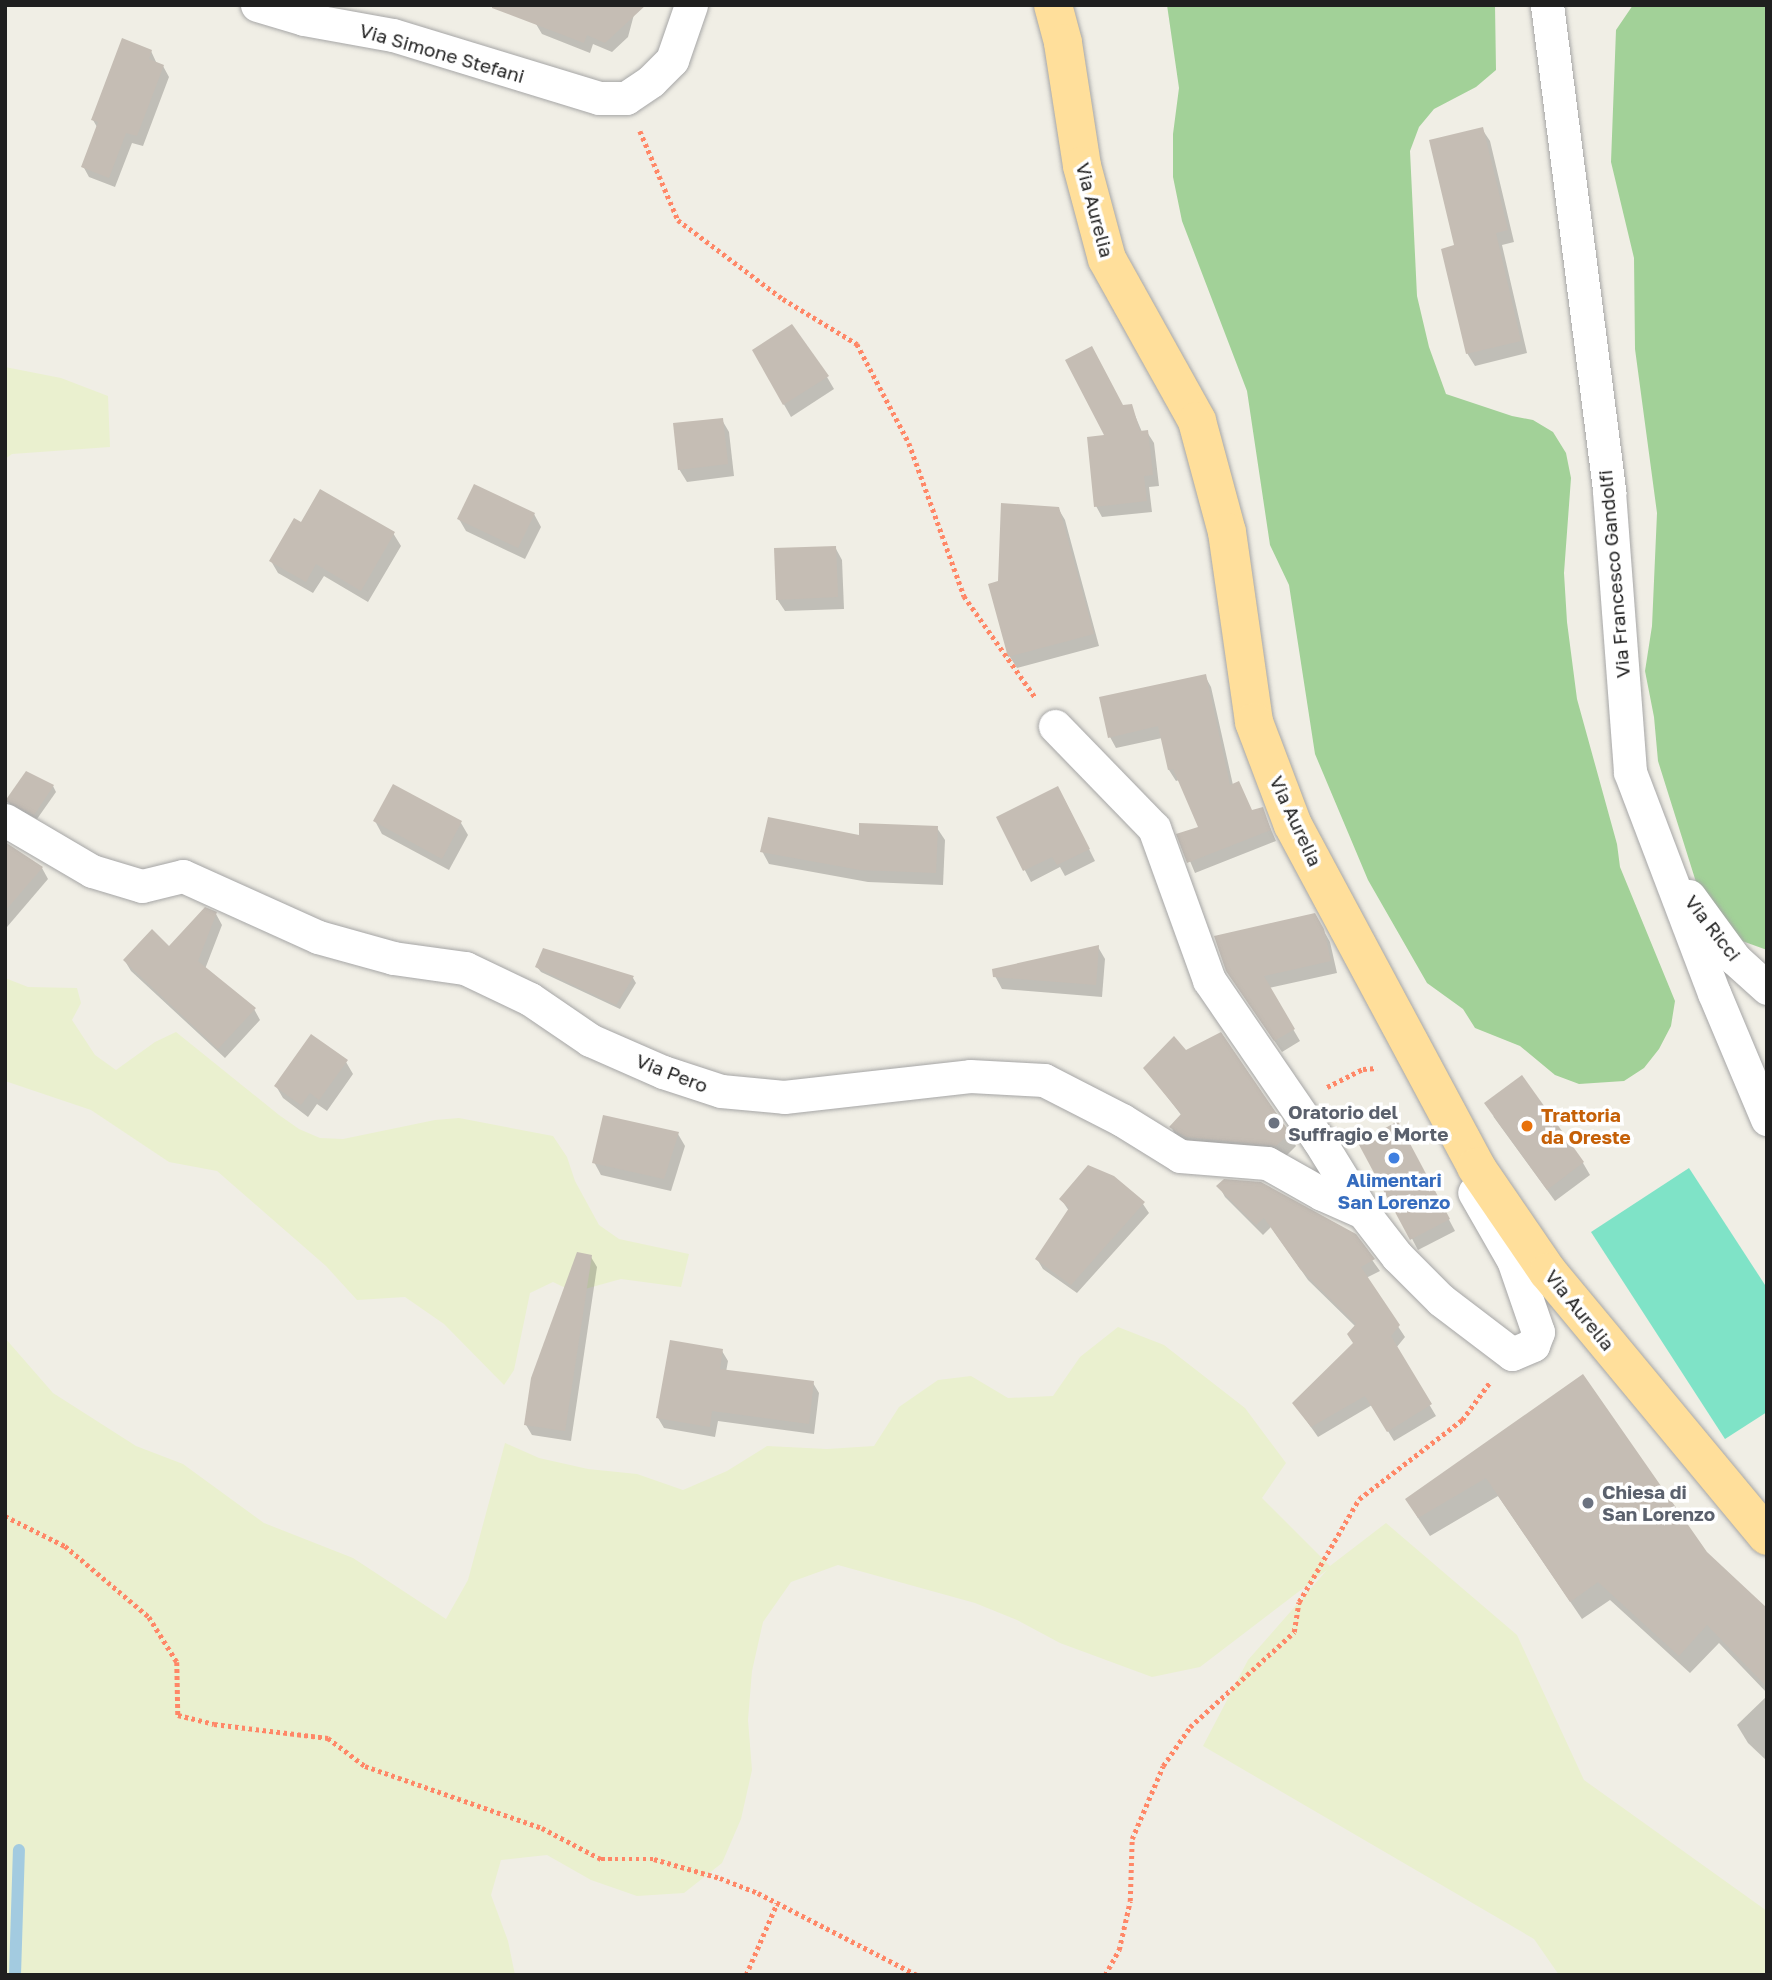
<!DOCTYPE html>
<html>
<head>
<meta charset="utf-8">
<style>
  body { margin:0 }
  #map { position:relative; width:1772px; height:1980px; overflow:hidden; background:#f0eee5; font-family:"Golos Text",sans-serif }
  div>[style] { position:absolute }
  .farmland>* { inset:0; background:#eaf0cf }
  .forest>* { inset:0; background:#a2d198 }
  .pitch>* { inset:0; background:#7fe3c7 }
  .shadow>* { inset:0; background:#0003 }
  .stream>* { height:12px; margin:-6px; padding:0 6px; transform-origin:6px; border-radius:6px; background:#a3cbe0 }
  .building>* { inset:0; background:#c5bdb4 }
  .path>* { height:4.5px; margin-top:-2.25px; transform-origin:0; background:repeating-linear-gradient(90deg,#ff8767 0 3.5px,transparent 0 7px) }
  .roads { filter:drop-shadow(0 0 2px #a6a6a6) drop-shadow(0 0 2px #a6a6a6) }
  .street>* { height:33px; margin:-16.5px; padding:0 16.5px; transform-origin:16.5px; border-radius:16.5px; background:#fff }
  .primary>* { height:38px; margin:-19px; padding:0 19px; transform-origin:19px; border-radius:19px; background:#ffdf9b }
  .dots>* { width:19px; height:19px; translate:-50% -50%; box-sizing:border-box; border:4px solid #fff; border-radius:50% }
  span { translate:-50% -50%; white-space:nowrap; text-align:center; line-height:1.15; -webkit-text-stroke:7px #fff; paint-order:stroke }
  .street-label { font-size:19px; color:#1f1f1f }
  .worship-label { font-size:19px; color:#5b616d; font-weight:700 }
  .left { translate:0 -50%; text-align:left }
  .food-label { font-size:19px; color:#c56008; font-weight:700 }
  .shop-label { font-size:19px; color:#366cbe; font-weight:700 }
  .frame { position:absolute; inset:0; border:7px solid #1f1f1f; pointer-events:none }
</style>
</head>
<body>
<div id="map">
  <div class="farmland">
    <div style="clip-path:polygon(5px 367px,61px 378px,108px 396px,110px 447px,12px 454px,5px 459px)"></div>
    <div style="clip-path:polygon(5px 978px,28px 987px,77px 988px,81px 1003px,72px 1020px,95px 1055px,116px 1070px,155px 1042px,176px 1032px,279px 1115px,299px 1129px,320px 1138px,343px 1139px,435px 1120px,459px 1118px,553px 1136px,567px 1157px,575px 1181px,599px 1225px,619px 1239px,689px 1254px,681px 1287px,621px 1279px,574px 1292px,553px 1282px,530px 1293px,514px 1370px,504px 1385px,444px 1324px,405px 1297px,357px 1300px,326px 1266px,217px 1171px,169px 1162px,91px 1110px,5px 1081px)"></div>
    <div style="clip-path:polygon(1118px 1327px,1164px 1345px,1245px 1408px,1286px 1463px,1262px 1498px,1330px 1566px,1386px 1523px,1517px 1635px,1584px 1780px,1767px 1911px,1767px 1975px,1559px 1975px,1534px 1939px,1203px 1746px,1248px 1660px,1327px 1570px,1200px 1667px,1152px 1677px,1060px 1643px,1017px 1620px,975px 1603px,838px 1565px,791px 1582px,763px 1622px,752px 1671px,748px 1720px,752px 1770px,741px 1819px,722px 1863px,684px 1893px,637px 1896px,591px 1880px,547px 1855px,501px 1860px,491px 1895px,508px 1941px,515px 1975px,5px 1975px,5px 1338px,53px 1393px,136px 1446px,183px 1464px,264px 1523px,353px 1558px,446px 1619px,468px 1580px,505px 1443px,539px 1458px,588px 1469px,637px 1474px,683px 1490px,727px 1471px,767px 1446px,827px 1449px,874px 1446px,899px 1407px,938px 1380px,971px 1376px,1008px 1398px,1053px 1396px,1080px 1357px)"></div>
  </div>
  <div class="forest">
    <div style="clip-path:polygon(1167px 5px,1495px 5px,1496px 70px,1476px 87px,1434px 109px,1419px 127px,1410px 151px,1417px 296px,1429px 347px,1446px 394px,1512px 416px,1533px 420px,1553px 432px,1566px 453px,1571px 478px,1564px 573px,1567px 622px,1577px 699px,1617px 844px,1620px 867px,1675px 1001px,1671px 1026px,1659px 1049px,1644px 1068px,1624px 1081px,1579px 1084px,1555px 1075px,1520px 1046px,1475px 1028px,1463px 1009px,1427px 983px,1368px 880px,1315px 754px,1289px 585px,1270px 545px,1247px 391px,1182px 221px,1173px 177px,1173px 134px,1179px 88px)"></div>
    <div style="clip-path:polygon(1633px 5px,1767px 5px,1767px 950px,1731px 937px,1701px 898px,1658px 761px,1654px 717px,1645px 671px,1652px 626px,1657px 513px,1635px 349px,1634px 258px,1611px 162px,1616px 30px)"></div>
  </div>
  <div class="pitch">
    <div style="clip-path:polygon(1689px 1168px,1767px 1288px,1767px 1412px,1725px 1439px,1591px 1232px)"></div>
  </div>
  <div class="shadow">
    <div style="clip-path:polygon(636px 7px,628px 37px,612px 52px,593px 44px,590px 53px,542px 34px,536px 24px)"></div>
    <div style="clip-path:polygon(151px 51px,157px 64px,163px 66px,169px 77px,143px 146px,132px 143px,115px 187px,89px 177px,83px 166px,97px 127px,93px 120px)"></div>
    <div style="clip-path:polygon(1482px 129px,1490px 141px,1514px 242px,1502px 245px,1527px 353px,1475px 366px,1467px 353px,1456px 246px)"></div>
    <div style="clip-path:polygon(754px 351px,827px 377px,834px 389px,791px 417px)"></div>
    <div style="clip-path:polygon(1131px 406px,1142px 432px,1147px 432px,1154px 443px,1159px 486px,1149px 487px,1152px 512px,1102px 517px,1096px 506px,1106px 437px,1123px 407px)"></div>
    <div style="clip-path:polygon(722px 420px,729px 432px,734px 476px,687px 482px,679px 469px)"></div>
    <div style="clip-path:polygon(1058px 508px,1065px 520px,1099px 646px,1017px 668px,1010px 657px,990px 585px,1000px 582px)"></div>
    <div style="clip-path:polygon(534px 514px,541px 527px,525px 559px,466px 531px,459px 519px)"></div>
    <div style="clip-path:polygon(301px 524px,393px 533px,401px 546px,368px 602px,324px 576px,313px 593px,278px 573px,271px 561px)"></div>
    <div style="clip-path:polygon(835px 547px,842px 560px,844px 609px,785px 611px,777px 599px)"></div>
    <div style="clip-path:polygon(1205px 676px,1211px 687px,1233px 785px,1252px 812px,1262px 809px,1276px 841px,1195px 873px,1179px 835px,1200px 828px,1179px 780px,1176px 781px,1169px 770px,1162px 738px,1116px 748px,1110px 737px)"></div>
    <div style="clip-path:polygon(53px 786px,56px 792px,37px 819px,11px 806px,8px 801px)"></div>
    <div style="clip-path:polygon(1064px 799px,1095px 861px,1065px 876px,1060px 867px,1031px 882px,998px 818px)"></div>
    <div style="clip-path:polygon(375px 821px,461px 823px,468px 835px,449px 870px,382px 834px)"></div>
    <div style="clip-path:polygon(937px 828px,945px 840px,943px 885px,868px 882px,769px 864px,762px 851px)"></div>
    <div style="clip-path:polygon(5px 843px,42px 868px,48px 879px,7px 927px)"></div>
    <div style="clip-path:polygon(216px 914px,222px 925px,205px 969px,254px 1009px,260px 1020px,225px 1058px,131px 971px,125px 961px,169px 949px)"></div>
    <div style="clip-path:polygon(1315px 915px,1330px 942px,1337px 973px,1269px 988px,1300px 1041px,1282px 1052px,1235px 983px)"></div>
    <div style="clip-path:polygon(1098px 947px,1105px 959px,1102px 997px,1002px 989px,995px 976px)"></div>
    <div style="clip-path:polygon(544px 950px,633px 978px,636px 983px,620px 1009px,541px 972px,537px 967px)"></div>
    <div style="clip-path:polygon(1185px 1052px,1289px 1134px,1296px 1146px,1284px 1158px,1178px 1139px,1171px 1127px,1182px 1116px,1145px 1068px)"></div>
    <div style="clip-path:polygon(346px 1062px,353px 1074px,327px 1111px,317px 1104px,308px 1117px,283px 1098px,276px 1086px)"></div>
    <div style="clip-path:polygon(1493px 1116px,1583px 1163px,1590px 1175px,1555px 1201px)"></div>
    <div style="clip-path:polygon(678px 1134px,685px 1146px,671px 1191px,601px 1175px,594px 1162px)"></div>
    <div style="clip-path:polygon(1404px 1135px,1455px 1231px,1418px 1250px,1361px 1143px)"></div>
    <div style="clip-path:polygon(1219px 1186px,1355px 1236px,1380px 1271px,1366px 1278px,1405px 1337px,1396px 1348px,1436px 1416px,1394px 1441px,1372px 1405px,1318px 1437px,1294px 1403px,1355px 1344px,1356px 1327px,1308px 1280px,1271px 1227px,1263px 1235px,1225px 1197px)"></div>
    <div style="clip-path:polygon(1061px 1199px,1143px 1204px,1149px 1213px,1077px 1293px,1043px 1269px,1037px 1259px,1069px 1211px)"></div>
    <div style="clip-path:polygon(591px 1257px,597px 1267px,571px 1441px,532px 1435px,526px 1425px)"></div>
    <div style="clip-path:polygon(722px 1351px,728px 1361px,726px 1372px,813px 1383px,819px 1393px,814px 1434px,718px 1421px,715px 1437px,664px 1428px,658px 1418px)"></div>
    <div style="clip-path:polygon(1582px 1376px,1706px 1553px,1767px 1610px,1767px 1693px,1719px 1643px,1690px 1673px,1610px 1600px,1582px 1619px,1498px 1496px,1430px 1536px,1418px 1518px,1408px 1500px)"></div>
    <div style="clip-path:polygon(1767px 1696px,1767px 1761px,1748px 1743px,1737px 1725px)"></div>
  </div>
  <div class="stream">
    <div style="left:15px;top:1975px;width:125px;rotate:-88.2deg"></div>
  </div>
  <div class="building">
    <div style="clip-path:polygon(492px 5px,646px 5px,605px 43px,587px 35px,584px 43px,492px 8px)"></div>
    <div style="clip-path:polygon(122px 38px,152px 50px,149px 59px,164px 65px,137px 136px,126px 133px,109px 178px,81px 167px,98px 122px,91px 120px)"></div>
    <div style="clip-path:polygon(1483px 127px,1508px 230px,1496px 233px,1521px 341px,1466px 354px,1441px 249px,1454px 245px,1429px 140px)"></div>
    <div style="clip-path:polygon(792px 324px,829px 376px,783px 405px,752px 350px)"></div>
    <div style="clip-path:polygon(1092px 346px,1123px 405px,1132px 404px,1140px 431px,1148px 430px,1153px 475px,1144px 476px,1147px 501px,1094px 507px,1087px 437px,1104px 435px,1065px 360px)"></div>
    <div style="clip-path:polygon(723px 418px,728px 464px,678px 470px,673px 423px)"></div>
    <div style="clip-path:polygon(474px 484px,535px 513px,518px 548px,457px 519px)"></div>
    <div style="clip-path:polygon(320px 489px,395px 532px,361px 591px,316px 564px,306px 582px,269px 561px,294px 518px,301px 522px)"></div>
    <div style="clip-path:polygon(1001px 503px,1059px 507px,1094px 634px,1008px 657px,988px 584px,998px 581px)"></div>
    <div style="clip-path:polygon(836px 546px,838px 597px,776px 600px,774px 548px)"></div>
    <div style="clip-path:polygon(1206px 674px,1230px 785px,1239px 781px,1252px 810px,1263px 807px,1271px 830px,1187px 863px,1176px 834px,1198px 827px,1173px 769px,1168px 770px,1158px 726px,1108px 738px,1099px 697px)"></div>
    <div style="clip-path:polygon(26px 771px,54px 785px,34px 815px,5px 801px)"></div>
    <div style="clip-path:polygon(393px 784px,462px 821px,442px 859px,373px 821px)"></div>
    <div style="clip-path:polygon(1058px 786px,1090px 849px,1057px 865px,1052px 857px,1023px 871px,996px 817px)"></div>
    <div style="clip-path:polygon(768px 817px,859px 835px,859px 823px,938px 826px,936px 873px,860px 870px,760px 852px)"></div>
    <div style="clip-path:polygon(5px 842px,43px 867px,5px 911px)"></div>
    <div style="clip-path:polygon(205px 907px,217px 912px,198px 961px,256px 1008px,218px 1049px,123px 960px,152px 929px,169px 946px)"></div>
    <div style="clip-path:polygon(1315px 913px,1324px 929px,1331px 961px,1264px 976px,1295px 1029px,1274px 1041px,1226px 971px,1214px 936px)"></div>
    <div style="clip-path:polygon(1099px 945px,1096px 985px,993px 977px,992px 969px)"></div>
    <div style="clip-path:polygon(543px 948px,634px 976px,616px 1005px,535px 967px)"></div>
    <div style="clip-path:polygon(1221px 1032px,1290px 1133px,1276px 1146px,1186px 1137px,1169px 1127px,1181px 1114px,1143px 1068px,1174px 1036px,1186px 1050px)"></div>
    <div style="clip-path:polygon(311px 1034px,348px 1060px,319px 1100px,310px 1093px,301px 1105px,274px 1086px)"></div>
    <div style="clip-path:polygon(1522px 1075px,1584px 1162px,1547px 1190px,1484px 1103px)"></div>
    <div style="clip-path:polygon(603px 1115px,679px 1132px,664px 1179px,592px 1163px)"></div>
    <div style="clip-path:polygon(1398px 1121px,1450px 1219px,1410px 1240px,1358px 1143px)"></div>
    <div style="clip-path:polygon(1088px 1165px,1114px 1176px,1145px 1202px,1071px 1285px,1035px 1259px,1069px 1208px,1059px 1199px)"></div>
    <div style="clip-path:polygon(1224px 1179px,1261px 1182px,1356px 1234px,1375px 1259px,1361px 1267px,1400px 1325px,1391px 1336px,1432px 1404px,1387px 1432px,1365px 1396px,1311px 1427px,1292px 1403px,1353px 1343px,1347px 1334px,1356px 1324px,1300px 1269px,1264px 1218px,1256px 1225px,1216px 1186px)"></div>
    <div style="clip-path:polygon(577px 1252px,592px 1255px,565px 1431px,524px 1425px,531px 1378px)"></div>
    <div style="clip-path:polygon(670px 1340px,723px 1349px,720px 1369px,814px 1381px,809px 1424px,712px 1411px,710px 1427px,656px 1418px)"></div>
    <div style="clip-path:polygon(1583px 1374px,1707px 1552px,1767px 1608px,1767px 1687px,1707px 1625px,1679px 1656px,1598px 1582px,1570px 1602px,1486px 1478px,1418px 1518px,1405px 1499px)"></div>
  </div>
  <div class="path">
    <div style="left:640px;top:131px;width:97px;rotate:66.9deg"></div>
    <div style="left:678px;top:220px;width:131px;rotate:37deg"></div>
    <div style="left:783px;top:299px;width:87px;rotate:31.3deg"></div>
    <div style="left:857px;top:344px;width:112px;rotate:62.3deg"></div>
    <div style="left:909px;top:443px;width:163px;rotate:70.2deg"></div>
    <div style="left:964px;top:596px;width:123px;rotate:54.9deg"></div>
    <div style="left:1327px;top:1087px;width:40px;rotate:-26.6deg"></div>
    <div style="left:1363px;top:1069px;width:14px;rotate:-4deg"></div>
    <div style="left:5px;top:1516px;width:67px;rotate:26.6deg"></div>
    <div style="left:65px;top:1546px;width:110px;rotate:40.2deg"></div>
    <div style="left:149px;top:1617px;width:53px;rotate:58.1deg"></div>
    <div style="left:177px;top:1662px;width:53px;rotate:88.9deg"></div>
    <div style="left:178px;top:1715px;width:37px;rotate:14deg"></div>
    <div style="left:214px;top:1724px;width:115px;rotate:7deg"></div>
    <div style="left:328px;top:1738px;width:46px;rotate:37.1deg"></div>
    <div style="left:365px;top:1766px;width:188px;rotate:19.3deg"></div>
    <div style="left:542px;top:1828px;width:67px;rotate:27.7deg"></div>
    <div style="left:601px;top:1859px;width:53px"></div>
    <div style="left:654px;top:1859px;width:69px;rotate:16.1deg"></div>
    <div style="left:720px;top:1878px;width:41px;rotate:21.5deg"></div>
    <div style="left:758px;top:1893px;width:179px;rotate:27.3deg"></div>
    <div style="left:746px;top:1975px;width:78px;rotate:-66.7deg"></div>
    <div style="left:1105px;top:1975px;width:29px;rotate:-61deg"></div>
    <div style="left:1119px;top:1950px;width:50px;rotate:-77.3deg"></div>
    <div style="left:1130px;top:1901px;width:62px;rotate:-88.2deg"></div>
    <div style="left:1132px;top:1839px;width:79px;rotate:-67deg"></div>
    <div style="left:1163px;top:1766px;width:47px;rotate:-55.3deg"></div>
    <div style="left:1190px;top:1727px;width:141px;rotate:-42.4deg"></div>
    <div style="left:1294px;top:1632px;width:30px;rotate:-81deg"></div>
    <div style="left:1299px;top:1602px;width:119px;rotate:-59.8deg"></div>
    <div style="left:1359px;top:1499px;width:130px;rotate:-37.5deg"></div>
    <div style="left:1462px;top:1420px;width:47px;rotate:-53.6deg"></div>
  </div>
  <div class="roads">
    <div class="street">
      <div style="left:257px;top:5px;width:49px;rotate:16.6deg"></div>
      <div style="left:304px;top:19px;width:90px;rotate:10.2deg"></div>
      <div style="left:393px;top:35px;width:215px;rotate:17deg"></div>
      <div style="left:599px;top:98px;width:27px"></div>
      <div style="left:626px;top:98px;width:30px;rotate:-34deg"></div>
      <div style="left:651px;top:81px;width:30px;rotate:-45deg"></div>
      <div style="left:672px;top:60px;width:58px;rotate:-70.9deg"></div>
      <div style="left:1547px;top:5px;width:491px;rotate:82.7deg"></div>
      <div style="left:1609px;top:492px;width:281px;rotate:85.7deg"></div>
      <div style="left:1630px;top:772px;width:236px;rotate:69.2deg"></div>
      <div style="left:1714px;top:993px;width:137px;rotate:67.2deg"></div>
      <div style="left:1055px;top:726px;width:142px;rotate:45.9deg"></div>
      <div style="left:1154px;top:828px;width:162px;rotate:70.1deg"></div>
      <div style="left:1209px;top:980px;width:193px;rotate:55.6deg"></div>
      <div style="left:1318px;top:1139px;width:86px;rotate:58.3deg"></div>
      <div style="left:1363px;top:1212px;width:56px;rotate:52.3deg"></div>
      <div style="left:1397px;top:1256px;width:62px;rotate:45deg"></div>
      <div style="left:1441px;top:1300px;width:89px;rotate:37.3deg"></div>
      <div style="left:1512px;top:1354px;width:23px;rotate:-23deg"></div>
      <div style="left:1533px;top:1345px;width:14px;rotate:-69deg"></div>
      <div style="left:1538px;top:1332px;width:76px;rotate:-109.1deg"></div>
      <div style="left:1513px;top:1260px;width:78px;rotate:-119.8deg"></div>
      <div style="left:5px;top:820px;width:101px;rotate:30.4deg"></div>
      <div style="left:92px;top:871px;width:52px;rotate:16.7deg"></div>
      <div style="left:142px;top:886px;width:42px;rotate:-13.7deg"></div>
      <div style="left:183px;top:876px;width:148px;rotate:24.3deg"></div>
      <div style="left:318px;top:937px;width:78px;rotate:15.6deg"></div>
      <div style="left:393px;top:958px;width:73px;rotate:7.9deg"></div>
      <div style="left:465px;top:968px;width:72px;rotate:25.5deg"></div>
      <div style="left:530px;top:999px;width:73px;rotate:34.3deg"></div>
      <div style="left:590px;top:1040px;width:80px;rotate:23.7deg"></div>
      <div style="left:663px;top:1072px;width:61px;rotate:18.1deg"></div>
      <div style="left:721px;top:1091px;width:63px;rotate:5.4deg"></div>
      <div style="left:784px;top:1097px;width:187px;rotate:-6.4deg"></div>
      <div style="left:970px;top:1076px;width:74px;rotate:3.1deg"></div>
      <div style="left:1044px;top:1080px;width:88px;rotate:27.1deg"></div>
      <div style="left:1122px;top:1120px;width:68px;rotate:31.8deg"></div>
      <div style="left:1180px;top:1156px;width:87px;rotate:4.6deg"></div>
      <div style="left:1267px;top:1163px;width:63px;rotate:29.4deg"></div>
      <div style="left:1322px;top:1194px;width:45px;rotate:23.7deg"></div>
      <div style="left:1689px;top:896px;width:78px;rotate:53.9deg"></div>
      <div style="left:1735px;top:959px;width:43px;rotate:42.2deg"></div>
    </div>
    <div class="primary">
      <div style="left:1053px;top:5px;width:39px;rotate:75deg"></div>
      <div style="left:1063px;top:43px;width:124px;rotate:81.2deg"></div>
      <div style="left:1082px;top:166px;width:96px;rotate:75deg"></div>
      <div style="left:1107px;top:259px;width:185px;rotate:60.9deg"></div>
      <div style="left:1197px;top:421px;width:115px;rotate:74.9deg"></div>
      <div style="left:1227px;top:532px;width:192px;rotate:81.9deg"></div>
      <div style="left:1254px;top:722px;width:110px;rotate:69.3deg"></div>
      <div style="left:1293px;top:825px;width:388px;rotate:61.8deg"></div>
      <div style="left:1476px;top:1167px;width:127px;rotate:55.6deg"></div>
      <div style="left:1548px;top:1272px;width:343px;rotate:50.3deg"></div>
    </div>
  </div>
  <div class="dots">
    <div style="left:1274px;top:1123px;background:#6b7280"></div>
    <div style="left:1527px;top:1126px;background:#e8710a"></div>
    <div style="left:1394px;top:1158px;background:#3f7fe0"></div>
    <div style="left:1588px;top:1503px;background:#6b7280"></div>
  </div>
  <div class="street-label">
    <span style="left:442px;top:53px;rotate:16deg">Via Simone Stefani</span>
    <span style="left:1095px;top:210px;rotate:75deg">Via Aurelia</span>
    <span style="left:1614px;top:574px;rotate:-95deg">Via Francesco Gandolfi</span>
    <span style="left:1296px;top:821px;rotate:65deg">Via Aurelia</span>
    <span style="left:1713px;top:928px;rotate:52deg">Via Ricci</span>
    <span style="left:672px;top:1073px;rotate:21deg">Via Pero</span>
    <span style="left:1580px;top:1310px;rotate:51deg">Via Aurelia</span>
  </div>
  <div class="worship-label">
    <span class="left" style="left:1288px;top:1123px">Oratorio del<br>Suffragio e Morte</span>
    <span class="left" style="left:1602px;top:1503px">Chiesa di<br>San Lorenzo</span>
  </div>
  <div class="food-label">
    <span class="left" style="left:1541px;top:1126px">Trattoria<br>da Oreste</span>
  </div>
  <div class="shop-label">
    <span style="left:1394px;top:1191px">Alimentari<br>San Lorenzo</span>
  </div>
  <div class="frame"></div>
</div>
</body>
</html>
